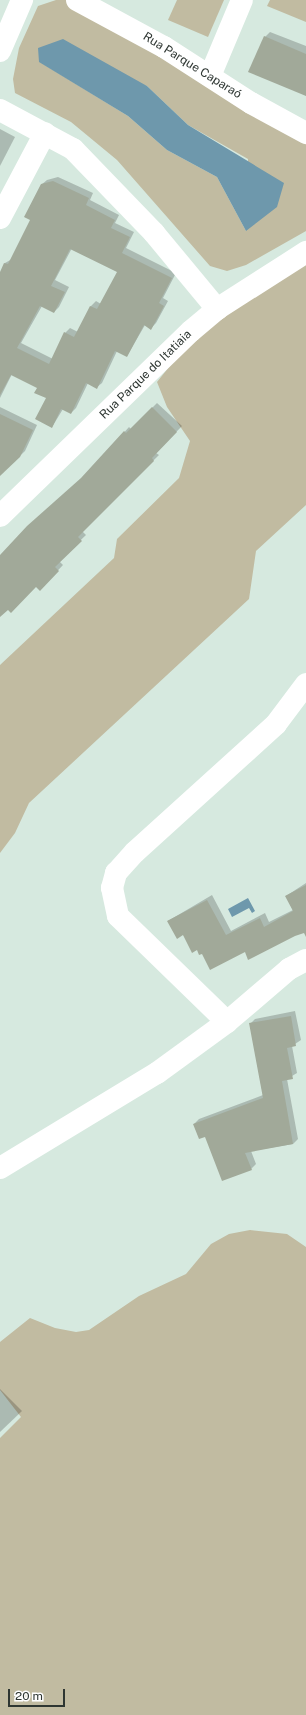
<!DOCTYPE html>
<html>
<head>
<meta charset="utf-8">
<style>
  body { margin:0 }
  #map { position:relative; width:306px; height:1715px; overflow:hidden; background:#d6e9df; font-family:"Public Sans",sans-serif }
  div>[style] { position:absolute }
  .green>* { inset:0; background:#c1bba1 }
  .water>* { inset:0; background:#6e98ac }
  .shadow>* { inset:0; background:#0003 }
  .building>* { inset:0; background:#a1a999 }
  .street>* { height:22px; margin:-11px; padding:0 11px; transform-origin:11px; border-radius:11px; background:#fff }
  span { translate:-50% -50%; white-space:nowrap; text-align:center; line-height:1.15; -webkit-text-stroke:3px #fff; paint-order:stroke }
  .street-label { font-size:12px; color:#2e3632 }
  .scale { position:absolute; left:8px; top:1689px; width:57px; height:18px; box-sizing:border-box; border:2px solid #2e3632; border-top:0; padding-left:5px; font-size:12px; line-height:14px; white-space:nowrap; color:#2e3632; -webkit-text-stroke:3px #fff; paint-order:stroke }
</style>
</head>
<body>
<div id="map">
  <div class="green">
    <div style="clip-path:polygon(evenodd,56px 0,69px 0,306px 140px,306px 231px,246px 265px,227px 271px,210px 266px,117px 160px,71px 122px,15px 93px,13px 79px,19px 48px,38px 6px,56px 0,40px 62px,147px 86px,188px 125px,248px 159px,246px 231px,217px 177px,167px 150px,128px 116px,40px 62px)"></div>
    <div style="clip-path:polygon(177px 0,224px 0,208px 37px,168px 20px)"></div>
    <div style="clip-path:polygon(270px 0,306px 0,306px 22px,267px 6px)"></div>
    <div style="clip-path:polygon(306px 256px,306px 505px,256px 551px,249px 599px,29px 803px,15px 833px,0 853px,0 665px,114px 558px,117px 539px,179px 478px,190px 441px,167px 407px,157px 382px,173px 362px,229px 310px)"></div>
    <div style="clip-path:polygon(250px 1230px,287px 1234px,306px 1247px,306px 1715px,0 1715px,0 1438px,21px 1417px,0 1390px,0 1342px,30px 1318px,55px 1328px,76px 1332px,89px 1330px,139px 1296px,186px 1274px,211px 1244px,229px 1234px)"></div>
  </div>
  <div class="water">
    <div style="clip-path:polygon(63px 39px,147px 86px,188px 125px,284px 183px,277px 207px,246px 231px,217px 177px,167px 150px,128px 116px,39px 62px,38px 48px)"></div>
    <div style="clip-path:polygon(248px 898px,255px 911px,252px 913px,249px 908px,232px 917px,228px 909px)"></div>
  </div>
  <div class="shadow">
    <div style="clip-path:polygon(270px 32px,306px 46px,306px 96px,265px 37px)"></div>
    <div style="clip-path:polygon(0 129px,15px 137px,0 166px)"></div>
    <div style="clip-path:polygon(evenodd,58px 177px,93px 193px,90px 200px,119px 215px,115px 223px,134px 232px,126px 248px,176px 273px,163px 298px,168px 301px,156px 323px,151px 328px,145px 325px,127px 356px,117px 351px,102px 383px,97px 387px,88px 383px,76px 408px,71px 413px,63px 409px,52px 427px,47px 398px,38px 387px,12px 374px,0 398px,0 274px,5px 263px,12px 259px,32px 219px,41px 185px,47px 180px,58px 177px,72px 248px,118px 272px,101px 304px,96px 301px,91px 306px,78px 332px,70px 328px,65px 333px,53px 359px,21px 343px,42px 306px,54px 312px,59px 307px,69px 287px,55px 280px,72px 248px)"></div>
    <div style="clip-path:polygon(157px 403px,182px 426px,156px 453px,159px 455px,82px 531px,86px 535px,59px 561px,63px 565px,45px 584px,36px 585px,0 616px,0 557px,85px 476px,129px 427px,131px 429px)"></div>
    <div style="clip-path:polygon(0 407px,37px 425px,25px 451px,0 475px)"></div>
    <div style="clip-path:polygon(306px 883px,306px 930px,245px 950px,202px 952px,168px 921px,212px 895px,231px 931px,265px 913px,269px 922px,293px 910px,286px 896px)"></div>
    <div style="clip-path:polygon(295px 1011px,301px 1040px,292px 1046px,297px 1073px,287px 1079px,298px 1139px,293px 1144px,251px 1151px,256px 1164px,251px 1169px,194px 1124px,199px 1119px,263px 1095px,250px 1024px,255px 1019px)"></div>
    <div style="clip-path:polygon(0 1389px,22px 1411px,0 1432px)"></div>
  </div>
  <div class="building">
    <div style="clip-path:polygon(264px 36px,306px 54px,306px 96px,248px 72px)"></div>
    <div style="clip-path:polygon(evenodd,53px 181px,89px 198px,86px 205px,115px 220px,111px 228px,130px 237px,122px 253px,172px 278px,159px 303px,164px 306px,151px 330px,144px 325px,127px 357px,115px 351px,97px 389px,86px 383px,71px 414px,61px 409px,52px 428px,35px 419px,46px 398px,34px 393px,37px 388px,11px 375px,0 395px,0 272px,4px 263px,8px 264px,30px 220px,24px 217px,41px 184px,53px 181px,70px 249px,117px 272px,97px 309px,90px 306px,74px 337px,64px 332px,49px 364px,17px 348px,40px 306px,54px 313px,65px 292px,51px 286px,70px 249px)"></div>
    <div style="clip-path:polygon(152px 407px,177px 432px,152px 458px,154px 461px,78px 537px,82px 541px,55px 567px,59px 571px,40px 591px,36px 587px,11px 613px,8px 610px,0 617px,0 555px,27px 526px,81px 478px,124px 431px,126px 433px)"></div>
    <div style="clip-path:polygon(0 414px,33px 430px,20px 457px,0 476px)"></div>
    <div style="clip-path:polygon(306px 885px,306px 937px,304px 933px,295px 936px,248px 960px,245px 952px,210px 970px,202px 954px,199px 955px,197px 950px,192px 953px,183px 935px,177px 939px,167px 921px,207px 900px,226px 935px,260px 918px,264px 927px,293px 911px,285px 896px)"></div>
    <div style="clip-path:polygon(291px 1016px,296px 1046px,287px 1048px,293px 1079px,282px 1081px,293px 1144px,245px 1153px,252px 1170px,222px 1181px,205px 1137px,199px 1139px,193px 1124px,263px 1098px,249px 1023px)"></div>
  </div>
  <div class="street">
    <div style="left:77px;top:0;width:99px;rotate:28.4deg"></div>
    <div style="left:164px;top:47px;width:103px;rotate:32.8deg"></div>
    <div style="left:251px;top:103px;width:63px;rotate:28.6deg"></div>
    <div style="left:0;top:51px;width:56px;rotate:-66.7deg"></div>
    <div style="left:210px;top:76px;width:82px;rotate:-67.2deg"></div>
    <div style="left:0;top:110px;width:83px;rotate:28.1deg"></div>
    <div style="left:73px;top:149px;width:117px;rotate:46deg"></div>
    <div style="left:154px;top:233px;width:99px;rotate:50.3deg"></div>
    <div style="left:0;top:218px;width:96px;rotate:-62.1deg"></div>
    <div style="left:0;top:516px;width:266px;rotate:-44.1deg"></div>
    <div style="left:191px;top:331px;width:34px;rotate:-40deg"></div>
    <div style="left:217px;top:309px;width:106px;rotate:-32.6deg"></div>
    <div style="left:227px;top:1022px;width:152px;rotate:-135.8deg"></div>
    <div style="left:118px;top:916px;width:29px;rotate:-102deg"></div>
    <div style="left:112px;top:888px;width:16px;rotate:-75deg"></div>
    <div style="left:116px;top:873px;width:28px;rotate:-48deg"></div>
    <div style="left:135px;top:852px;width:190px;rotate:-42.2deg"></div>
    <div style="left:276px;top:724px;width:50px;rotate:-53.1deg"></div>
    <div style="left:0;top:1168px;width:184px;rotate:-31.2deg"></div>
    <div style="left:157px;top:1073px;width:87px;rotate:-36.1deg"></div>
    <div style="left:227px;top:1022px;width:82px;rotate:-40.5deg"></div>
    <div style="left:289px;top:969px;width:19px;rotate:-28deg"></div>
  </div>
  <div class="street-label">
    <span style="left:192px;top:66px;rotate:32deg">Rua Parque Caparaó</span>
    <span style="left:146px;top:375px;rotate:-44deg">Rua Parque do Itatiaia</span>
  </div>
  <div class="scale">20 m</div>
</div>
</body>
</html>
